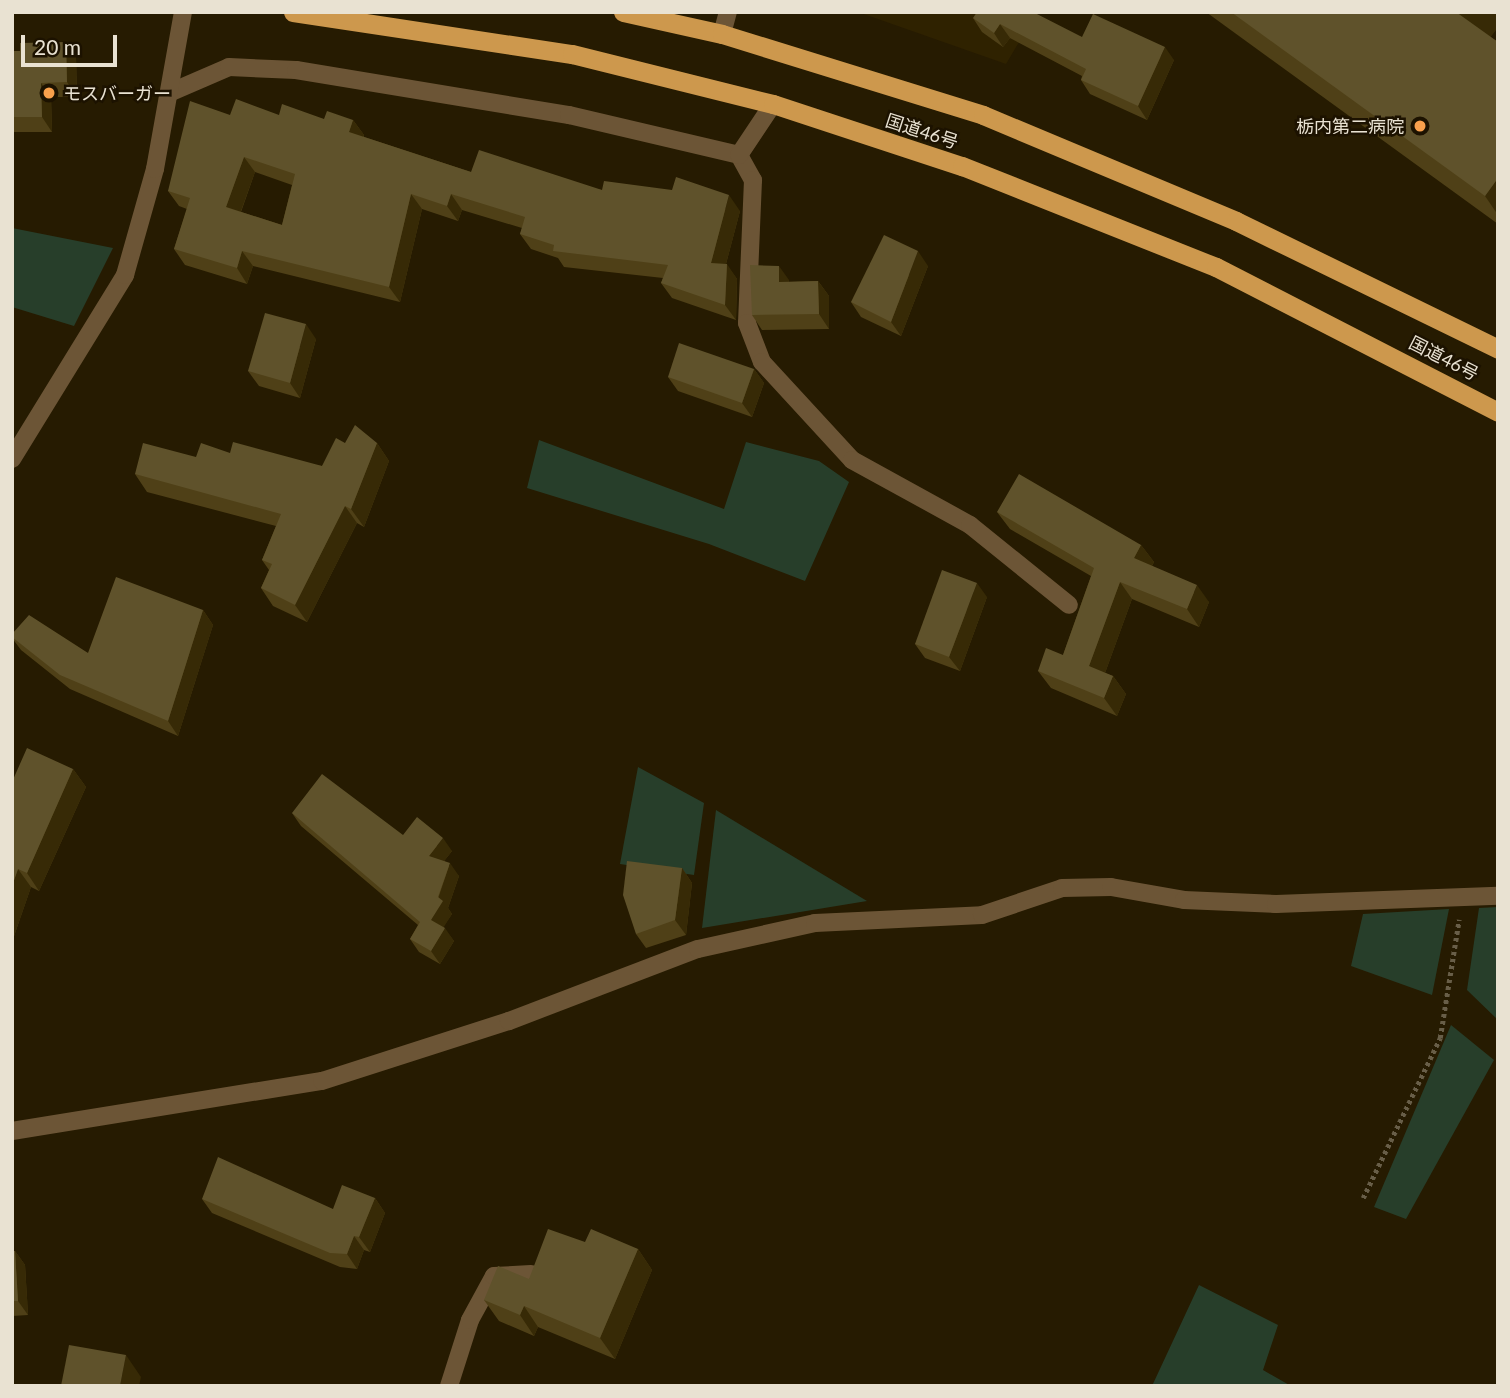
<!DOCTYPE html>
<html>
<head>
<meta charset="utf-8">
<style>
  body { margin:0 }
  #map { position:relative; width:1510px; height:1398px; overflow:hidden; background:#261b01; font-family:Lato,"Noto Sans JP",sans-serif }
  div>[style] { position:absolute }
  .built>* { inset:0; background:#2f2200 }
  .green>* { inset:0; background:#273e2a }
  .path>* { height:4.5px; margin-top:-2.25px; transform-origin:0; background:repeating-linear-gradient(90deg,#685e48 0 3.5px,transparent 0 7px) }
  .service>* { height:18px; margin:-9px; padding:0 9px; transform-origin:9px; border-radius:9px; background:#6c5536 }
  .minor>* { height:18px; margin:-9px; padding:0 9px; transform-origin:9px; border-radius:9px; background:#6c5536 }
  .trunk>* { height:19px; margin:-9.5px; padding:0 9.5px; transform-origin:9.5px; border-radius:9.5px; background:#cd984d }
  .wall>* { inset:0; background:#4f4017 }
  .shaded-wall>* { inset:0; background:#372a06 }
  .building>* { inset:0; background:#5f522b }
  .dots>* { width:19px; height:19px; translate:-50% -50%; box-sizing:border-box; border:4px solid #1c1200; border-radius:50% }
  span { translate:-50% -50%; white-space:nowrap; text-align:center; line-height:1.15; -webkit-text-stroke:5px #1c1200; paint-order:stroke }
  .poi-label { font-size:18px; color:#e9e2d2 }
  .left { translate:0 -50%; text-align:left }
  .right { translate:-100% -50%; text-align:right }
  .street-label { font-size:18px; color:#e9e2d2 }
  .frame { position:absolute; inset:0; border:14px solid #e9e2d2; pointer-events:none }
  .scale { position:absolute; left:21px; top:35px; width:96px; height:32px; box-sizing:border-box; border:4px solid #e9e2d2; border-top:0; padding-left:9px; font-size:21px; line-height:24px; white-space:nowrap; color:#e9e2d2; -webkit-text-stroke:5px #1c1200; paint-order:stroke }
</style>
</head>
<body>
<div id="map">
  <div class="built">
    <div style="clip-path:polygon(858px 12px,1037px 12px,1006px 64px)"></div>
  </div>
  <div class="green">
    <div style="clip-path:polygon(12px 228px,113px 248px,74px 326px,12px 307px)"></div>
    <div style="clip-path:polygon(539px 440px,724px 509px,746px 442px,819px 461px,849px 482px,805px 581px,709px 544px,527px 488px)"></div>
    <div style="clip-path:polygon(638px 767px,704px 803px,694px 875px,620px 864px)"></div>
    <div style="clip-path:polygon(716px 810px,867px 901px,702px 928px)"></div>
    <div style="clip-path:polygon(1498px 907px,1498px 1020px,1467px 990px,1479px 908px)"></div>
    <div style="clip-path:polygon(1449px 909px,1432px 995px,1351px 966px,1363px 914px)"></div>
    <div style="clip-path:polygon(1451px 1025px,1494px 1060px,1406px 1219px,1374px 1207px)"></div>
    <div style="clip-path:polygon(1199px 1285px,1278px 1325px,1263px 1370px,1291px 1386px,1152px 1386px)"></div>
  </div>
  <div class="path">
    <div style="left:1363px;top:1198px;width:178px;rotate:-64.3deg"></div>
    <div style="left:1440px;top:1038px;width:120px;rotate:-80.9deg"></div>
  </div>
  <div class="service">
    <div style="left:739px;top:155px;width:29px;rotate:61deg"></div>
    <div style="left:753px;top:180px;width:143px;rotate:92.4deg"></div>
    <div style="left:747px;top:323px;width:42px;rotate:69deg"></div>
    <div style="left:762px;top:362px;width:133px;rotate:47.4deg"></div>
    <div style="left:852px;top:460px;width:135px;rotate:28.8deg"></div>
    <div style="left:970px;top:525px;width:127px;rotate:38.9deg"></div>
    <div style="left:449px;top:1386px;width:69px;rotate:-72.3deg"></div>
    <div style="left:470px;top:1320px;width:50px;rotate:-61.4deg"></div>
    <div style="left:494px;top:1276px;width:37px;rotate:-3deg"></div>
  </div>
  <div class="minor">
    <div style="left:722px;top:34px;width:23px;rotate:-75deg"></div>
    <div style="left:169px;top:93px;width:65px;rotate:-23.4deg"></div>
    <div style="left:229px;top:67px;width:67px;rotate:2.6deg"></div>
    <div style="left:296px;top:70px;width:277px;rotate:9.4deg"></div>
    <div style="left:569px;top:115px;width:175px;rotate:13.2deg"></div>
    <div style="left:739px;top:155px;width:61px;rotate:-56.3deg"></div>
    <div style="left:12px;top:459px;width:216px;rotate:-58.4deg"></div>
    <div style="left:125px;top:275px;width:110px;rotate:-74.2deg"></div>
    <div style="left:155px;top:169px;width:159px;rotate:-79.9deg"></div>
    <div style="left:12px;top:1131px;width:314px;rotate:-9.2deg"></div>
    <div style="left:322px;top:1081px;width:196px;rotate:-17.8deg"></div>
    <div style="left:509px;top:1021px;width:202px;rotate:-20.9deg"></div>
    <div style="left:698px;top:949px;width:120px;rotate:-12.5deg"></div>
    <div style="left:815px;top:923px;width:167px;rotate:-2.7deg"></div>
    <div style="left:982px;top:915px;width:84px;rotate:-18.6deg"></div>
    <div style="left:1062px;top:888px;width:49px;rotate:-1.2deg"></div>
    <div style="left:1111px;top:887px;width:74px;rotate:10.1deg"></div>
    <div style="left:1184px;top:900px;width:92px;rotate:2.5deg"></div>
    <div style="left:1276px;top:904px;width:222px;rotate:-2.1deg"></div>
  </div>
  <div class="trunk">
    <div style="left:293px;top:12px;width:282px;rotate:8.6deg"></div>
    <div style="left:572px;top:54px;width:207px;rotate:14deg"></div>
    <div style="left:773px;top:104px;width:199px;rotate:18.2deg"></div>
    <div style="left:962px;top:166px;width:273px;rotate:21.7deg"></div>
    <div style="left:1216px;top:267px;width:317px;rotate:27.2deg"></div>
    <div style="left:623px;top:12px;width:101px;rotate:12.5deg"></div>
    <div style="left:722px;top:34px;width:273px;rotate:17.2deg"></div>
    <div style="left:983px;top:115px;width:274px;rotate:22.7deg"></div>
    <div style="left:1236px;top:221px;width:292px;rotate:26deg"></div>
  </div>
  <div class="wall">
    <div style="clip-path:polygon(1206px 12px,1498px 12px,1498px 27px,1490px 37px,1498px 42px,1498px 224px)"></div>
    <div style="clip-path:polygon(973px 18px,1082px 37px,1174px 60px,1147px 120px,1090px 94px,1081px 80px,1082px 76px,1010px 38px,1003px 47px,982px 32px)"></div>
    <div style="clip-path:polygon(66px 42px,76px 57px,77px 97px,51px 97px,52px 132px,12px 132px,12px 51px,20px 51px)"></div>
    <div style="clip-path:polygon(evenodd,230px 115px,279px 115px,324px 119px,353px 120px,364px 135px,364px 137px,471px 172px,602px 190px,740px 211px,726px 264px,737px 279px,736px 320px,672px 298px,661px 283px,663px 278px,564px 267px,558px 258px,531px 249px,520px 234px,522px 228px,462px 210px,458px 221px,422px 209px,400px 302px,253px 266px,247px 284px,185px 265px,174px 249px,187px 209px,179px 206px,168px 191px,230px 115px,255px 172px,292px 185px,282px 225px,241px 212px,255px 172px)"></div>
    <div style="clip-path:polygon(928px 266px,901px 336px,861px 317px,851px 302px)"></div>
    <div style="clip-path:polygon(789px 280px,789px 282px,818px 281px,829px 296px,829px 329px,762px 330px,752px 315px)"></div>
    <div style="clip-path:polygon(316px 339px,300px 398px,259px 386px,248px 371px)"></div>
    <div style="clip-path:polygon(754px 369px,764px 383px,752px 417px,678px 391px,668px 377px)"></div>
    <div style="clip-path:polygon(345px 443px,377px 443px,389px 461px,364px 527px,357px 523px,307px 622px,273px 606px,261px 588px,269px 570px,262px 560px,276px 526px,147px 492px,135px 474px,196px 457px,230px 453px,322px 466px)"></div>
    <div style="clip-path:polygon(997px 512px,1141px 545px,1154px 562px,1152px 566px,1209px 602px,1199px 627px,1132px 599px,1105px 673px,1113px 676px,1126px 694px,1117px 716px,1051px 688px,1038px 671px,1063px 655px,1091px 576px,1010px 529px)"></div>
    <div style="clip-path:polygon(987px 597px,960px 671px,925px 658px,915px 644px)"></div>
    <div style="clip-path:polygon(203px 610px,213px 625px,178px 736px,70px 689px,21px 650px,12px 638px,12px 634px,88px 653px)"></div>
    <div style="clip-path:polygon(73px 769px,86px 787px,39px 891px,31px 887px,12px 942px,12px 782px)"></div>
    <div style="clip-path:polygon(292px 813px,403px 835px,452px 851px,444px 861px,459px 876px,448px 908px,452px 914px,443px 927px,454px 941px,440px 964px,419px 952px,410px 939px,418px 925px,301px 826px)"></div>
    <div style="clip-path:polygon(682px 868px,692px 883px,686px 935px,646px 948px,636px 934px)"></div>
    <div style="clip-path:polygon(375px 1198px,385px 1213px,370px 1252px,364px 1250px,357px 1269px,340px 1267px,212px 1213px,202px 1199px,333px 1209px)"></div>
    <div style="clip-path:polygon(585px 1242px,638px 1249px,652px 1270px,615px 1359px,538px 1327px,534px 1336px,499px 1321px,484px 1300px,529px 1279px)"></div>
    <div style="clip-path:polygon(12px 1251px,15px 1251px,25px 1265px,28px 1315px,12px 1316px)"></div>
  </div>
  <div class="shaded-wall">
    <div style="clip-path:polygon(1456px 12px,1498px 12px,1498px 27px,1482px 49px)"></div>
    <div style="clip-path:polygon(1000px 24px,1010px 38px,1003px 47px,994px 33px)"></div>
    <div style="clip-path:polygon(66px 42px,76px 57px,77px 97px,67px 82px)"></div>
    <div style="clip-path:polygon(1165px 47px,1174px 60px,1147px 120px,1138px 106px)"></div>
    <div style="clip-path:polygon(41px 83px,51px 97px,52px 132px,42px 117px)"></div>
    <div style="clip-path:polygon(353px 120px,364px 135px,360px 147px,349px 132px)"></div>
    <div style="clip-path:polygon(244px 157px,255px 172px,237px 222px,226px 207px)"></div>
    <div style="clip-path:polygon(1498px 178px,1498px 215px,1485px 196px)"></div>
    <div style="clip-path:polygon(411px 194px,422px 209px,400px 302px,389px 287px)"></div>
    <div style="clip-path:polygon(451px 194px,462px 210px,458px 221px,447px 206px)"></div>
    <div style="clip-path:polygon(729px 195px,740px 211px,722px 279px,711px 263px)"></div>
    <div style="clip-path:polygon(242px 251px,253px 266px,247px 284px,237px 268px)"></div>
    <div style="clip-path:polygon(918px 251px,928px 266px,901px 336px,891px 322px)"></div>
    <div style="clip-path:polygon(727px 264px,737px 279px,736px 320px,725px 305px)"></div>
    <div style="clip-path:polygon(779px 266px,789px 280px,789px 296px,779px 282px)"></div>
    <div style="clip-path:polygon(818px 281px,829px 296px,829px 329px,819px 314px)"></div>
    <div style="clip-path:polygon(306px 324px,316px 339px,300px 398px,290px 383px)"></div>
    <div style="clip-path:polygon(754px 369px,764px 383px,752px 417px,742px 403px)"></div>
    <div style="clip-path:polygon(377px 443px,389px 461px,364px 527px,351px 509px)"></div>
    <div style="clip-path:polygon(345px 506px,357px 523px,307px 622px,295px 605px)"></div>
    <div style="clip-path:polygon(1141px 545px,1154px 562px,1146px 576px,1134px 558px)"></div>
    <div style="clip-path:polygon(1120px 582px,1132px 599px,1101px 684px,1089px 666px)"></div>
    <div style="clip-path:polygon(977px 583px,987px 597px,960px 671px,949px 657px)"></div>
    <div style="clip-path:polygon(1197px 585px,1209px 602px,1199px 627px,1187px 609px)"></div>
    <div style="clip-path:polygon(203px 610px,213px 625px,178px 736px,168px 721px)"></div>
    <div style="clip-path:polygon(1113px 676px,1126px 694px,1117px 716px,1104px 698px)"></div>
    <div style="clip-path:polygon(73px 769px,86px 787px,39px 891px,27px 873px)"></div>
    <div style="clip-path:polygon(443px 838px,452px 851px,438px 869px,429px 856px)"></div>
    <div style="clip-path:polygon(450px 863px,459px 876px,448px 908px,452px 914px,440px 933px,431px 920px)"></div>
    <div style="clip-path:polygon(682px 868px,692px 883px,686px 935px,675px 920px)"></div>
    <div style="clip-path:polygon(18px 869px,31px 887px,12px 942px,12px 886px)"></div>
    <div style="clip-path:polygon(445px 928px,454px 941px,440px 964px,431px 951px)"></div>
    <div style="clip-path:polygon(375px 1198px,385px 1213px,370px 1252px,359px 1237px)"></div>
    <div style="clip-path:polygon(354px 1236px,364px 1250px,357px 1269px,347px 1254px)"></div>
    <div style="clip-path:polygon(638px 1249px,652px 1270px,615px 1359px,600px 1338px)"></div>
    <div style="clip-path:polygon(15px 1251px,25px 1265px,28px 1315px,18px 1301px)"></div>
    <div style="clip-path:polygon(524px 1306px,538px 1327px,534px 1336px,520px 1315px)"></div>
    <div style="clip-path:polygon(126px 1355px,141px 1377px,139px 1386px,120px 1386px)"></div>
  </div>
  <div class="building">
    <div style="clip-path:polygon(977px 12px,1033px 12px,1082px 37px,1093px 14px,1165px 47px,1138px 106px,1081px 80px,1086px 69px,1000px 24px,994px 33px,973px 18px)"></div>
    <div style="clip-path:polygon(1231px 12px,1456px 12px,1498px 42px,1498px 178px,1485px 196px)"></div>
    <div style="clip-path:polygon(66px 42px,67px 82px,41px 83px,42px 117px,12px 117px,12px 51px,20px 51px,20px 43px)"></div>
    <div style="clip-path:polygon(evenodd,236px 99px,279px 115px,282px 104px,324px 119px,327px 111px,353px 120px,349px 132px,471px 172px,479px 150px,602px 190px,604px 181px,672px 190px,676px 177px,729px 195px,711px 263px,727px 264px,725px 305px,661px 283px,668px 265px,553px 251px,554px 245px,520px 234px,525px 217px,451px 194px,447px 206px,411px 194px,389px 287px,242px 251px,237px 268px,174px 249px,190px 198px,168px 191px,190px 101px,230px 115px,236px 99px,244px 157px,295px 174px,282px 225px,226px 207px,244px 157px)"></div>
    <div style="clip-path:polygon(884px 235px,918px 251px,891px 322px,851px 302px)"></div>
    <div style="clip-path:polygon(750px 265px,779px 266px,779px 282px,818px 281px,819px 314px,752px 315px)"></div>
    <div style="clip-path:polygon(265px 313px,306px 324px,290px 383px,248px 371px)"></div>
    <div style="clip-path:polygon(679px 343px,754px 369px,742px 403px,668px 377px)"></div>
    <div style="clip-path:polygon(355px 425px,377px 443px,351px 509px,345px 506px,295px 605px,261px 588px,272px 564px,262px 560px,281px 514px,135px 474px,143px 443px,196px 457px,201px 443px,230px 453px,233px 442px,322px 466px,336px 438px,345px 443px)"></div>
    <div style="clip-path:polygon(1019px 474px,1141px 545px,1134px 558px,1197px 585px,1187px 609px,1120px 582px,1089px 666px,1113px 676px,1104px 698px,1038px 671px,1046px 648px,1063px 655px,1094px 568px,997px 512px)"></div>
    <div style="clip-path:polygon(942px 570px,977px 583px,949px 657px,915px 644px)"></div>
    <div style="clip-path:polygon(116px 577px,203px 610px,168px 721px,60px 675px,12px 637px,12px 634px,29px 615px,88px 653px)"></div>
    <div style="clip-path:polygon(27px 748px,73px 769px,27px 873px,18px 869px,12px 886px,12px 782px)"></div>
    <div style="clip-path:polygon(322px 774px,403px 835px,417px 817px,443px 838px,429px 856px,450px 863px,438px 897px,443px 901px,431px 920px,445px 928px,431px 951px,410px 939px,420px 922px,292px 813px)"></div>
    <div style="clip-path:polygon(627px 861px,682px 868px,675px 920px,636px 934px,623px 895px)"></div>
    <div style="clip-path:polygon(218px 1157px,333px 1209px,342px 1185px,375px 1198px,359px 1237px,354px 1236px,347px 1254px,330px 1253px,202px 1199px)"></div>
    <div style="clip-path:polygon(548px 1229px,585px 1242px,591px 1229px,638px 1249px,600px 1338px,524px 1306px,520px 1315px,484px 1300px,498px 1266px,529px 1279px)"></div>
    <div style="clip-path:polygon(12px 1251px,15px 1251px,18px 1301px,12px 1301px)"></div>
    <div style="clip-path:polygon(69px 1345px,126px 1355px,120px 1386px,61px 1386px)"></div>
  </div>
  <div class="dots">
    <div style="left:49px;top:93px;background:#f9a04c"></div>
    <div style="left:1420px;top:126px;background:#f9a04c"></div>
  </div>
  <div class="poi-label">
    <span class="left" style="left:63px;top:93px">モスバーガー</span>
    <span class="right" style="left:1404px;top:126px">栃内第二病院</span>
  </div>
  <div class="street-label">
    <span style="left:922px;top:131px;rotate:18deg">国道46号</span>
    <span style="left:1444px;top:358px;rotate:27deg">国道46号</span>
  </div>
  <div class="frame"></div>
  <div class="scale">20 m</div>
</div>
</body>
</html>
